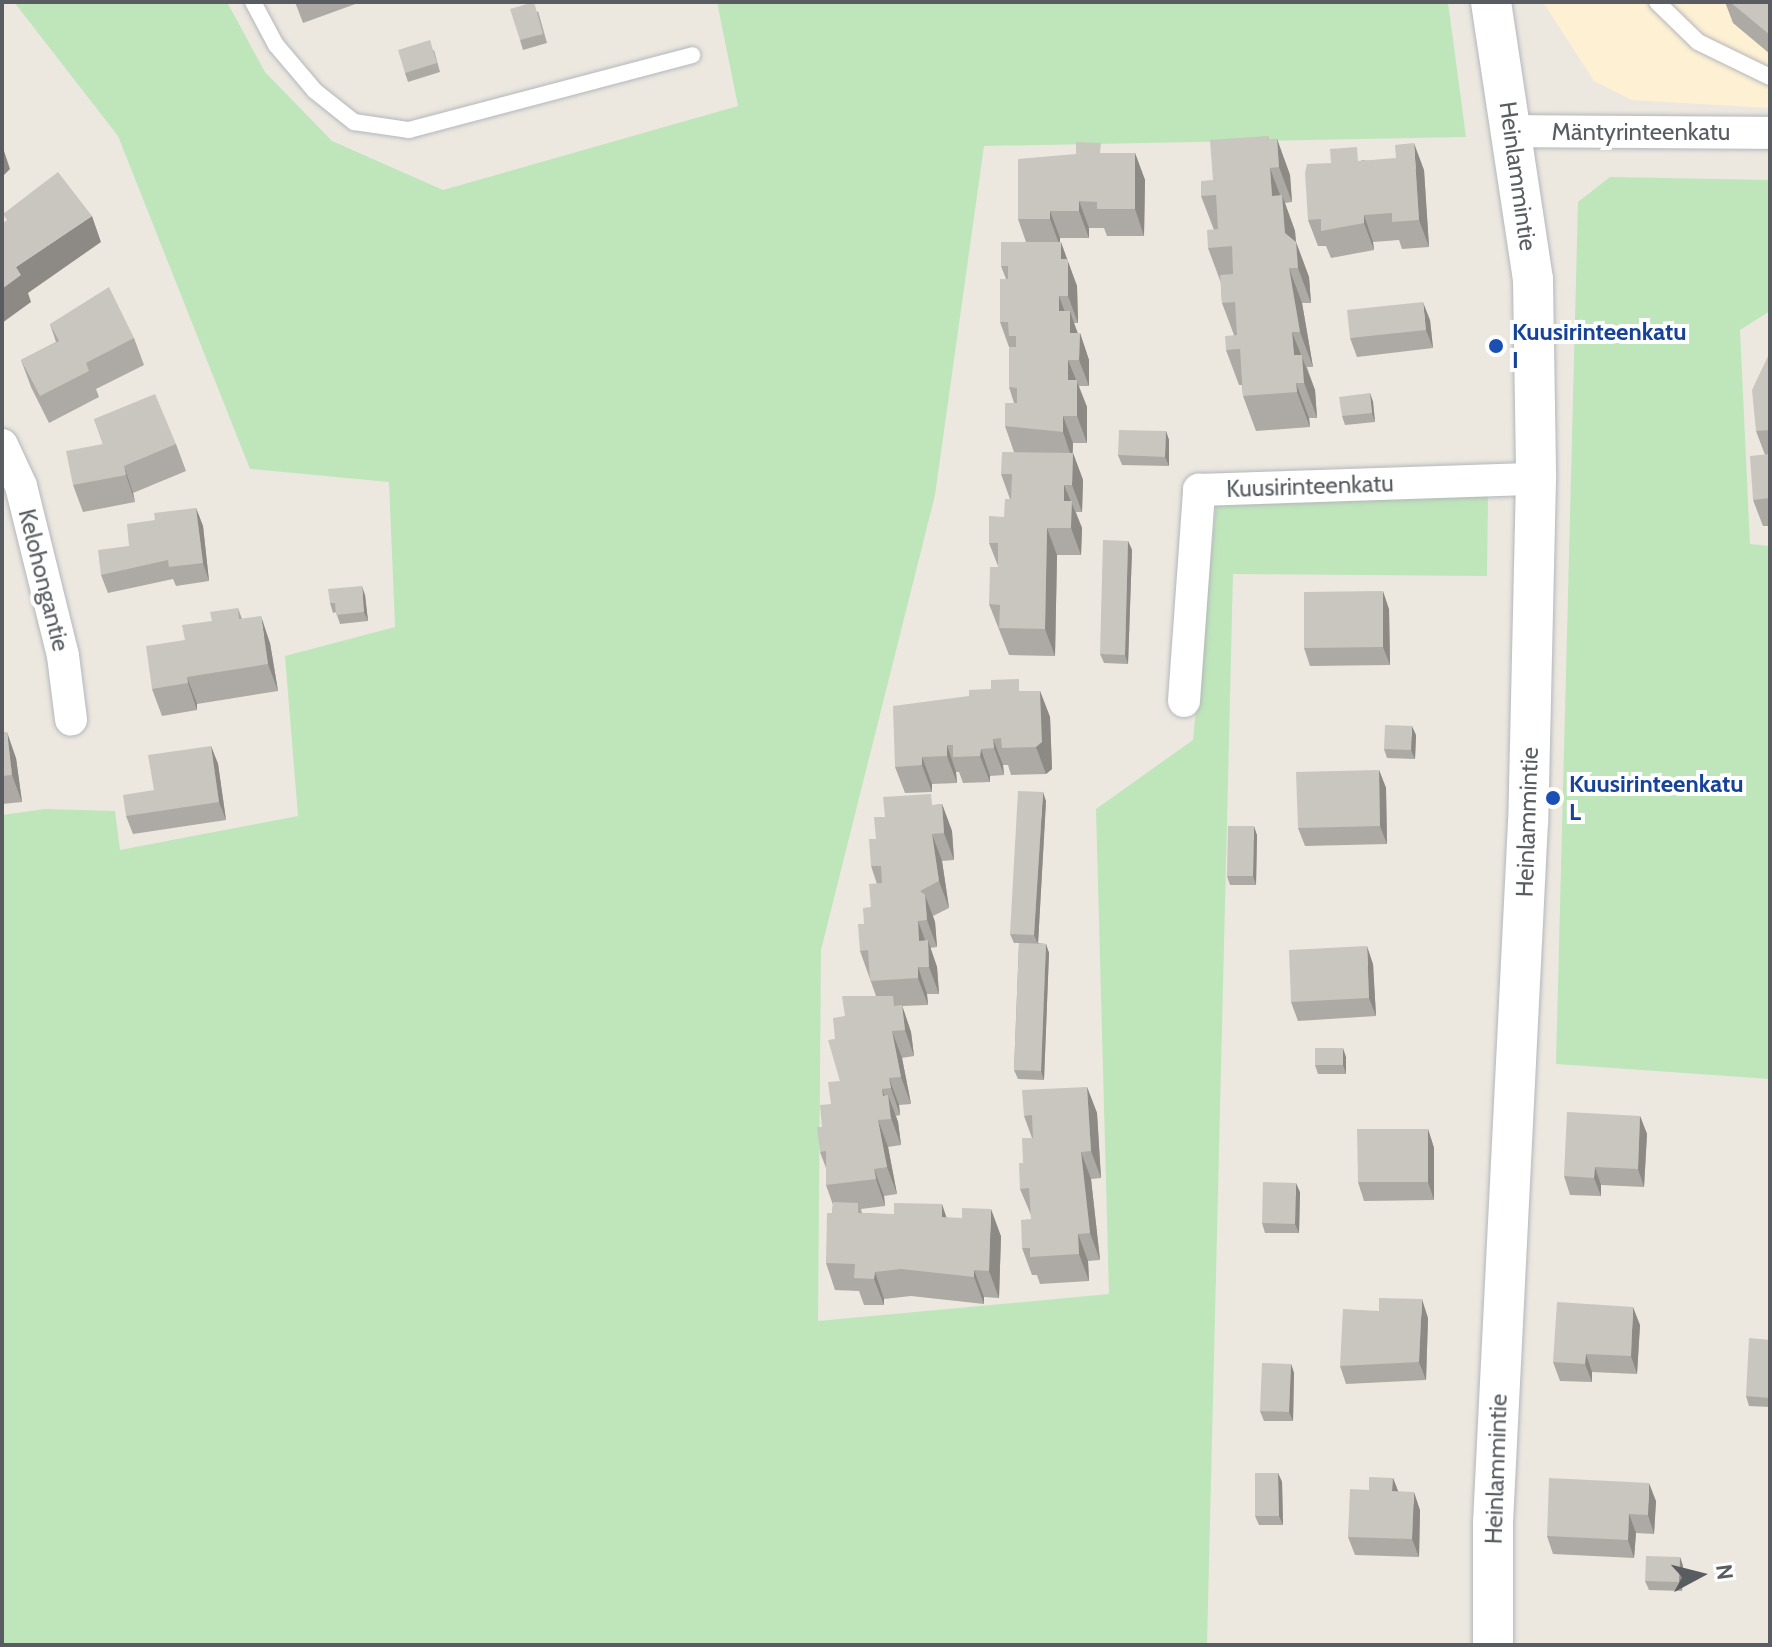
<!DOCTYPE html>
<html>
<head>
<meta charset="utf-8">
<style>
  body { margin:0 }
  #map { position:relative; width:1772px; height:1647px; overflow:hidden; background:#ece8e0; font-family:Cabin,sans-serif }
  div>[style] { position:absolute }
  .commercial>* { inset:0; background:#fef0d3 }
  .green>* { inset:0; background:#bfe5bb }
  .roads { filter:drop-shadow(0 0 2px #b3b7bb) drop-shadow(0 0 2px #b3b7bb) }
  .service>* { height:16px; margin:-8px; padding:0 8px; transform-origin:8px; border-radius:8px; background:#fff }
  .minor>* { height:32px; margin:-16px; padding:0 16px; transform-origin:16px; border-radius:16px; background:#fff }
  .tertiary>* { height:40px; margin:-20px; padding:0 20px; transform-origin:20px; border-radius:20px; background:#fff }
  .wall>* { inset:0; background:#ada9a4 }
  .shaded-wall>* { inset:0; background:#8d8a86 }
  .building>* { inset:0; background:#c9c5bf }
  .dots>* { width:22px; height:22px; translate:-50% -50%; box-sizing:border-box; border:4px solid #fff; border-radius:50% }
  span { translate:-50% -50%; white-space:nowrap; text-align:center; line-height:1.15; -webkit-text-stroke:8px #fff; paint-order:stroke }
  .street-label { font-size:24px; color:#595d61 }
  .transit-label { font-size:24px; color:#164399; font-weight:700 }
  .left { translate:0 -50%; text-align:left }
  .frame { position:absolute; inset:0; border:4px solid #595d61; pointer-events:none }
  .north { position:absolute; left:1660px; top:1535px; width:80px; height:80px; -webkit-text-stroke:6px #fff; paint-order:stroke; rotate:83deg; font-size:22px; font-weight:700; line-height:32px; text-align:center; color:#595d61 }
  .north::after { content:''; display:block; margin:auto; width:28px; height:36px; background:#595d61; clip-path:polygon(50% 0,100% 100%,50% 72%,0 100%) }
</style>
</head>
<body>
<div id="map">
  <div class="commercial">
    <div style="clip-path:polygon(1543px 2px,1770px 2px,1770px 108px,1632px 100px,1594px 81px)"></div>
  </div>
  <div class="green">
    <div style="clip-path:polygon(14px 2px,227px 2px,265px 72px,332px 141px,443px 190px,738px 106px,717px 2px,1448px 2px,1466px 137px,984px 146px,935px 495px,821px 950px,818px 1321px,1109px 1294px,1096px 809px,1193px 740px,1216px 506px,1488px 496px,1487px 576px,1233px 574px,1207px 1645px,2px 1645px,2px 815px,45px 809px,115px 811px,120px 850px,298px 816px,285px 656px,395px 627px,389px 482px,250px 469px,118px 136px)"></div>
    <div style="clip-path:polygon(1610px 177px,1770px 180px,1770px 311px,1740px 330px,1750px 544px,1770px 546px,1770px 1079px,1556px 1064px,1578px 202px)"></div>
  </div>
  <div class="roads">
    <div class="service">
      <div style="left:253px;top:2px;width:49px;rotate:61.9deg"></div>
      <div style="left:276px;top:45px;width:60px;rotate:49.7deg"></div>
      <div style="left:315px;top:91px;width:50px;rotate:38.5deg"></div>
      <div style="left:354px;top:122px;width:56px;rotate:8.3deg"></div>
      <div style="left:409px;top:130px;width:293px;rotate:-14.8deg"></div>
      <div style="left:1657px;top:2px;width:57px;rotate:44.3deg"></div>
      <div style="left:1698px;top:42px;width:80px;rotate:25.9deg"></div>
    </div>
    <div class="minor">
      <div style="left:1513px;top:131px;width:257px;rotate:0.4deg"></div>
      <div style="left:2px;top:445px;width:45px;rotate:65.1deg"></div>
      <div style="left:21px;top:486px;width:175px;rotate:76.1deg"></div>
      <div style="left:63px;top:656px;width:64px;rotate:82.8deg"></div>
      <div style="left:1184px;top:701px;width:212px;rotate:-85.9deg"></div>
      <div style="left:1199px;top:490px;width:337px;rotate:-1.9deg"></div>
    </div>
    <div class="tertiary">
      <div style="left:1491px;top:2px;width:280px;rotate:81.4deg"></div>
      <div style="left:1533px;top:279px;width:200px;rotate:89.1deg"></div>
      <div style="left:1536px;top:479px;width:343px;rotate:91.3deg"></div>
      <div style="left:1528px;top:822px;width:702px;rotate:92.86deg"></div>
      <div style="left:1493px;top:1523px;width:122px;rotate:90deg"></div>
    </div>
  </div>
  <div class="wall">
    <div style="clip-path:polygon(295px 2px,361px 2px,303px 23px)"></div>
    <div style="clip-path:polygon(1725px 2px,1770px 2px,1770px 54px,1733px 23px)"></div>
    <div style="clip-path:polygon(538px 11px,547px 43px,523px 50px,520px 40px)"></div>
    <div style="clip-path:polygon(434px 50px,440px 72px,408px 82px,405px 73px)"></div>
    <div style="clip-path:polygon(1268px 136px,1269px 140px,1277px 139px,1290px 175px,1292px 202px,1285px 203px,1295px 231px,1296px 242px,1309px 277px,1311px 303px,1302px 303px,1313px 367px,1307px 367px,1315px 390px,1317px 418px,1309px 418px,1310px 427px,1256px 431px,1243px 396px,1242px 385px,1239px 385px,1226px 350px,1234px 335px,1222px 303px,1221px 283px,1208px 248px,1214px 230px,1201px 196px,1213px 180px)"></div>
    <div style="clip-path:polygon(1104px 153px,1135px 153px,1145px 180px,1144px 236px,1107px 236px,1104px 228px,1089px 228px,1089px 238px,1060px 238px,1060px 242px,1077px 286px,1078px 323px,1074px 323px,1078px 333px,1080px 333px,1089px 360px,1089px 386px,1079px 386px,1087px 407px,1087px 443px,1073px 443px,1073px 453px,1083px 480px,1082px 512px,1076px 512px,1082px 528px,1081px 555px,1057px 555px,1055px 656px,1009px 655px,989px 604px,998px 566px,989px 543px,1004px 517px,1010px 499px,1001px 474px,1014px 452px,1005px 426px,1014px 403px,1009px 387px,1009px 347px,1000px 322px,1006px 279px,1001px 266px,1026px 242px,1018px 219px)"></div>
    <div style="clip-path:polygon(1362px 160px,1424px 170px,1429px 247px,1402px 249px,1399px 240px,1373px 242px,1374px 250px,1331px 258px,1326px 246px,1318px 246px,1308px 220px)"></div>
    <div style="clip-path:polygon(1430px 320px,1433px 348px,1357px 357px,1350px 338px)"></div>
    <div style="clip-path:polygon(50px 324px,134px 338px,144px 365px,96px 389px,99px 397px,49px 423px,31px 387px,21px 360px,56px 342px)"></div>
    <div style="clip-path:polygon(1770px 352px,1770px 526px,1763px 526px,1753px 500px,1765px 455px,1756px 431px)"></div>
    <div style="clip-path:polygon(1370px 393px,1373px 402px,1375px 422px,1345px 425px,1342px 416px)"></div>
    <div style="clip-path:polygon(94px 419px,176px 444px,186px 471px,133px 493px,135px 502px,83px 512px,73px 485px,103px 444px)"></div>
    <div style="clip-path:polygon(1166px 431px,1169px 440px,1169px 466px,1122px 465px,1118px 455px)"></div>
    <div style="clip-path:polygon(196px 508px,203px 526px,209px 581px,176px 586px,173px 579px,108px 593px,101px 575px,155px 520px)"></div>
    <div style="clip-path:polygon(1128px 541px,1132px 550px,1128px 664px,1104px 663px,1100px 654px)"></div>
    <div style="clip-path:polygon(365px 595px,368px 621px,340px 624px,336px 612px,333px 613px,330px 603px)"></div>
    <div style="clip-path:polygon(238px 608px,242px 619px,270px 643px,278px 691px,197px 704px,197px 710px,162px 716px,152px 689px,185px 640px,212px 621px)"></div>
    <div style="clip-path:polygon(1389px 609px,1390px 665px,1310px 666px,1304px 648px)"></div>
    <div style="clip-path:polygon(1023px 691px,1040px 691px,1050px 717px,1052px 769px,1046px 774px,1011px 775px,1008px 765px,1003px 765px,1004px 775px,990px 776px,990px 782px,963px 783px,959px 772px,956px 772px,957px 783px,932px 784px,932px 792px,905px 793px,895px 767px)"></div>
    <div style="clip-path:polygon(2px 732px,16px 758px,22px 802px,2px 804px)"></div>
    <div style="clip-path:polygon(1416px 735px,1415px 759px,1387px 758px,1384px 749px)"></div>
    <div style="clip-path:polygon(211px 746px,218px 764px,226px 820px,133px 834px,126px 816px)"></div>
    <div style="clip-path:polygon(1379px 770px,1386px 788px,1387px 844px,1305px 846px,1298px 828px)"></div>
    <div style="clip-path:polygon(1046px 801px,1038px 943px,1046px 944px,1049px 953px,1044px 1080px,1018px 1079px,1014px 1070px,1019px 943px,1014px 943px,1010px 934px)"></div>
    <div style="clip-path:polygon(942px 804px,952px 831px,954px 860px,942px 861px,949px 908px,933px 916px,935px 922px,937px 947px,930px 948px,937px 967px,939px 994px,927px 994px,928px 1005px,902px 1006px,911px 1032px,914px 1056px,902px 1058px,911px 1104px,899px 1105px,900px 1115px,896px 1116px,898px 1122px,901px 1145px,888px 1147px,897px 1194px,884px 1196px,885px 1206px,861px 1209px,862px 1213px,946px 1217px,1001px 1236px,999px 1298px,984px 1297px,984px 1304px,911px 1296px,884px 1299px,884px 1305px,864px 1305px,859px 1291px,835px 1290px,826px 1263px,833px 1205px,826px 1185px,826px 1168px,820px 1152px,822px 1127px,840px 1081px,835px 1039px,845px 1016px,876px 996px,860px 951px,864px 924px,871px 907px,877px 884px,871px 866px,876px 839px,885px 817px,935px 805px)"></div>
    <div style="clip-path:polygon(1257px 835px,1256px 885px,1230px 885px,1227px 876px)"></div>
    <div style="clip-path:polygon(1373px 964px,1376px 1016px,1298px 1021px,1291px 1002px)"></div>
    <div style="clip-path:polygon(1346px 1057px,1346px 1074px,1318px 1074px,1315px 1065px)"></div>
    <div style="clip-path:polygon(1087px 1087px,1097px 1113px,1101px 1178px,1091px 1179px,1100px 1260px,1088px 1261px,1089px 1281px,1040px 1284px,1037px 1275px,1032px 1275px,1022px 1248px,1031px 1219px,1031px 1215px,1020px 1189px,1023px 1163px,1032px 1138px,1024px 1116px)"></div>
    <div style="clip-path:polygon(1640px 1116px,1647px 1134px,1644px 1187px,1601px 1185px,1601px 1196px,1570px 1195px,1564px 1176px)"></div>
    <div style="clip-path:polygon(1428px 1129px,1434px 1148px,1434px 1200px,1364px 1201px,1358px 1182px)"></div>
    <div style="clip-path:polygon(1300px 1192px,1299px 1233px,1265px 1233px,1262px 1223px)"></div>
    <div style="clip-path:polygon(1379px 1311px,1428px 1318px,1426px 1380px,1346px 1384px,1340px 1366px)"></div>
    <div style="clip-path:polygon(1640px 1325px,1637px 1374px,1592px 1372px,1592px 1382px,1560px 1381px,1553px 1362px)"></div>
    <div style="clip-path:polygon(1770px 1340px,1770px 1407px,1749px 1406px,1746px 1396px)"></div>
    <div style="clip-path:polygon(1291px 1364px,1294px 1373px,1293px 1421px,1264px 1421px,1260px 1411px)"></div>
    <div style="clip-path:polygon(1278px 1473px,1282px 1482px,1283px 1525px,1259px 1525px,1255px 1516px)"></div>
    <div style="clip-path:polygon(1393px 1478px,1398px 1491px,1420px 1510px,1419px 1557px,1355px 1555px,1348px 1537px,1369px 1490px)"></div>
    <div style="clip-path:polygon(1656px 1501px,1654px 1534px,1636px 1533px,1634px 1558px,1553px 1554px,1547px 1536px)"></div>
    <div style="clip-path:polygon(1680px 1557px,1683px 1566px,1682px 1591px,1649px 1590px,1645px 1581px)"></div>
  </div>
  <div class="shaded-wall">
    <div style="clip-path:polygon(1277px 139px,1290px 175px,1292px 202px,1279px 167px)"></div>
    <div style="clip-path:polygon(1414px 143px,1424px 170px,1429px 247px,1419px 220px)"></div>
    <div style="clip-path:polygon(4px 151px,10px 169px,2px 177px,2px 153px)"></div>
    <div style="clip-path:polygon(1135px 153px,1145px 180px,1144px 236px,1135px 209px)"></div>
    <div style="clip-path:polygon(1270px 168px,1283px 203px,1282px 195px,1295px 231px,1298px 268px,1272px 196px)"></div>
    <div style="clip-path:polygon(1079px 201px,1089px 228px,1089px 238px,1079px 211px)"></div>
    <div style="clip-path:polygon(1050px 211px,1060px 238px,1060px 246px,1050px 219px)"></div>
    <div style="clip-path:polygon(1364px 215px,1373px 242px,1374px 250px,1364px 223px)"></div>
    <div style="clip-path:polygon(92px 216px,101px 242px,28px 293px,31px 302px,2px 323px,2px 289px,16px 267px)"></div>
    <div style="clip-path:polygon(1061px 242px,1077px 286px,1078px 323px,1068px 296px,1061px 259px)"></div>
    <div style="clip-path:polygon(1296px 242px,1309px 277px,1311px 303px,1298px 268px)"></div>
    <div style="clip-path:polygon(1289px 268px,1302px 303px,1313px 367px,1300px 332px)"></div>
    <div style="clip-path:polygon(1059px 296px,1069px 323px,1059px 311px)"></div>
    <div style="clip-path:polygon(1423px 302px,1430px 320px,1433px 348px,1426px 330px)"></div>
    <div style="clip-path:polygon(1070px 311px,1079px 338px,1079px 360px,1070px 333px)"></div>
    <div style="clip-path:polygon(1292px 332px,1315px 390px,1317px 418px,1294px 355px)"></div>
    <div style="clip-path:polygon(1080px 333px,1089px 360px,1089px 386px,1079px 360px)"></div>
    <div style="clip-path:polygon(1068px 360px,1087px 407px,1087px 443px,1077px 416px,1068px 380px)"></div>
    <div style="clip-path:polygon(1296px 383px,1309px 418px,1310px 427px,1297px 392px)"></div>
    <div style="clip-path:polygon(1370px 393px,1373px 402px,1375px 422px,1372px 413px)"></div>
    <div style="clip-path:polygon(1063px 416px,1073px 443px,1072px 459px,1063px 432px)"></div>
    <div style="clip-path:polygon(1166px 431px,1169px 440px,1169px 466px,1165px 457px)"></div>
    <div style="clip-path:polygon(1073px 453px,1083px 480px,1082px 512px,1072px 485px)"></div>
    <div style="clip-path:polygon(124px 466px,133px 493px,135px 502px,126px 475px)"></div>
    <div style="clip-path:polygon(1064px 485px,1082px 528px,1081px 555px,1071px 528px,1064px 501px)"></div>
    <div style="clip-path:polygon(196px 508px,203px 526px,209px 581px,203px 563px)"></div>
    <div style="clip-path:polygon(1047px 528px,1057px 555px,1055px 656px,1045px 629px)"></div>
    <div style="clip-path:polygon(1128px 541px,1132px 550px,1128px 664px,1125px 655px)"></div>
    <div style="clip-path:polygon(362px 586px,365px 595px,368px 621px,364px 612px)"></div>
    <div style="clip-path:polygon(1383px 591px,1389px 609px,1390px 665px,1383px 647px)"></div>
    <div style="clip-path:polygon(261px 616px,270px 643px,278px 691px,268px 664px)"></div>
    <div style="clip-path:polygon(187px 677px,197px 704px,197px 710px,188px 683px)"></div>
    <div style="clip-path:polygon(1040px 691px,1050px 717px,1052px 769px,1046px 774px,1036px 747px)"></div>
    <div style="clip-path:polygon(1412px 726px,1416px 735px,1415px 759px,1411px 750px)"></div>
    <div style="clip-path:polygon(7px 732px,16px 758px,22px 802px,12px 775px)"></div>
    <div style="clip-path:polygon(993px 739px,1003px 765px,1004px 775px,994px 748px)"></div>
    <div style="clip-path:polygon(947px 745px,956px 772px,957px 783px,947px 756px)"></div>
    <div style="clip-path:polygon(211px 746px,218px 764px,226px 820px,219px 802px)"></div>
    <div style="clip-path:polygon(981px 749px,990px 776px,990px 782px,980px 756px)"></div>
    <div style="clip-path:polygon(922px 757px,932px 784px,932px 792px,922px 765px)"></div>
    <div style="clip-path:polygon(1379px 770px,1386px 788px,1387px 844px,1380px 826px)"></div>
    <div style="clip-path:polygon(1043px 792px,1046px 801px,1038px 944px,1034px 935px)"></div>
    <div style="clip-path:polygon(942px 804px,952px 831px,954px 860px,944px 833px)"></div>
    <div style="clip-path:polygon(1254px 826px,1257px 835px,1256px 885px,1253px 876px)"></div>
    <div style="clip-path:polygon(932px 834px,942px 861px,949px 908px,939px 881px)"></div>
    <div style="clip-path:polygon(925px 895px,935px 922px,937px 947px,927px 920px)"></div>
    <div style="clip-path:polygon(918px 921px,928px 948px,929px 968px,919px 941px)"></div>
    <div style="clip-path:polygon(928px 940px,937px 967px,939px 994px,929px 967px)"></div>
    <div style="clip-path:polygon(1046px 944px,1049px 953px,1044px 1080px,1041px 1071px)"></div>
    <div style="clip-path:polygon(1367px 946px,1373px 964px,1376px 1016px,1369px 998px)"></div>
    <div style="clip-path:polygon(918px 967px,927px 994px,928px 1005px,918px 978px)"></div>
    <div style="clip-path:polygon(902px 1005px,911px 1032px,914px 1056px,905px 1030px)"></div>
    <div style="clip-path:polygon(892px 1031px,902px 1058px,911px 1104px,901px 1077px)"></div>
    <div style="clip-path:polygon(1343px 1048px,1346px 1057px,1346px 1074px,1343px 1065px)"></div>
    <div style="clip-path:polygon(889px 1078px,899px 1105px,900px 1115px,891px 1088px)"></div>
    <div style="clip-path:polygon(1087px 1087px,1097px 1113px,1101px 1178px,1091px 1151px)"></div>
    <div style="clip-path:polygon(882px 1089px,890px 1112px,888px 1095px,898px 1122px,901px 1145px,883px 1096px)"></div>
    <div style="clip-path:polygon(1640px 1116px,1647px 1134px,1644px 1187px,1638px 1169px)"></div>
    <div style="clip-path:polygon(878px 1120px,888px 1147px,897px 1194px,887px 1167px)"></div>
    <div style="clip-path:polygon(1428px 1129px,1434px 1148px,1434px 1200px,1428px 1182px)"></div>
    <div style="clip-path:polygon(1081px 1152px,1091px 1179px,1100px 1260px,1090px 1233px)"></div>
    <div style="clip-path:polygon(1595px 1167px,1601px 1185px,1601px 1196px,1594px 1178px)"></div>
    <div style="clip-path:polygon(874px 1169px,884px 1196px,885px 1206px,876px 1179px)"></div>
    <div style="clip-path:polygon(1296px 1183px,1300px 1192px,1299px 1233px,1295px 1224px)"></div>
    <div style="clip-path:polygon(942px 1204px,951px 1231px,942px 1217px)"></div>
    <div style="clip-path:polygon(991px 1209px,1001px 1236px,999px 1298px,989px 1271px)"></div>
    <div style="clip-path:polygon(1078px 1234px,1088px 1261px,1089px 1281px,1079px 1254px)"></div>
    <div style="clip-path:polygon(974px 1270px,984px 1297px,984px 1304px,974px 1277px)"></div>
    <div style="clip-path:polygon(875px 1272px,884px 1299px,884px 1305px,874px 1279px)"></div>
    <div style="clip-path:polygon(1422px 1299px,1428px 1318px,1426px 1380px,1419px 1362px)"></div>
    <div style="clip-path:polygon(1633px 1307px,1640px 1325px,1637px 1374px,1631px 1356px)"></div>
    <div style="clip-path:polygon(1586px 1354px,1592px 1372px,1592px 1382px,1585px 1364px)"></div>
    <div style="clip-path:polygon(1291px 1364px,1294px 1373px,1293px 1421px,1289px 1412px)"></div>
    <div style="clip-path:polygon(1278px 1473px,1282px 1482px,1283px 1525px,1279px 1516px)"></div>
    <div style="clip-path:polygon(1393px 1478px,1400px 1496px,1392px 1491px)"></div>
    <div style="clip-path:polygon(1649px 1483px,1656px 1501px,1654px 1534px,1648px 1515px)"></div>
    <div style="clip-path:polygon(1414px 1492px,1420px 1510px,1419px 1557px,1412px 1539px)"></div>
    <div style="clip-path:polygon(1629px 1514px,1636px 1533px,1634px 1558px,1628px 1540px)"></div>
    <div style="clip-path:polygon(1680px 1557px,1683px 1566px,1682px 1591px,1679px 1582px)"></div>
  </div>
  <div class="building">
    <div style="clip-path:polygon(534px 2px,543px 34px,520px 40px,510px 9px)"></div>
    <div style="clip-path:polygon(1730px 2px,1770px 2px,1770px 35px)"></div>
    <div style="clip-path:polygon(430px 40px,437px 63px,405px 73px,398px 50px)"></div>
    <div style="clip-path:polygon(1268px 136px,1268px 140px,1277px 139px,1279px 167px,1270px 168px,1272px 196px,1282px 195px,1285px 233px,1296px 242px,1298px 268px,1289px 268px,1300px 332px,1292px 332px,1294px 355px,1302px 355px,1304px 383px,1296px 383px,1297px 392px,1243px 396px,1240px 349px,1226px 350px,1225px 336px,1237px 335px,1235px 302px,1222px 303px,1220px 275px,1233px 274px,1232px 246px,1208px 248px,1207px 230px,1218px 229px,1216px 195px,1201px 196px,1201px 181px,1213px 180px,1210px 140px)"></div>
    <div style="clip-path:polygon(1076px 142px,1101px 143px,1100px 153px,1135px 153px,1135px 209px,1097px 209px,1097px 202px,1079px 201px,1079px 211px,1050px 211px,1050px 219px,1018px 219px,1018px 159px,1076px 154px)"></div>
    <div style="clip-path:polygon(1414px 143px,1419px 220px,1392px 222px,1392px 213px,1364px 215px,1364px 223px,1321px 231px,1321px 219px,1308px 220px,1305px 173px,1307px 164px,1331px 163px,1330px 149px,1357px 147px,1358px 161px,1396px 158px,1395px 145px)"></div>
    <div style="clip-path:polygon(58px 172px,92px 216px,16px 267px,21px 275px,2px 289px,2px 224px,7px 220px,3px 214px)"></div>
    <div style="clip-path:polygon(1001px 242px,1061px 242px,1061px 259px,1068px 259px,1068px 296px,1059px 296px,1059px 311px,1070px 311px,1070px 333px,1080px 333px,1079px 360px,1068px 360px,1068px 380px,1077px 380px,1077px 416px,1063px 416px,1063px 432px,1005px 426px,1005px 403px,1017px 403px,1017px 388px,1009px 387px,1009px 347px,1016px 347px,1016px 336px,1009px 336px,1008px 322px,1000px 322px,1000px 279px,1008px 279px,1008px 266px,1001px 266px)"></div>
    <div style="clip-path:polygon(109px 287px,134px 338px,86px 363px,89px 371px,40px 396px,21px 360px,59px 341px,50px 324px)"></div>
    <div style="clip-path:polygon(1423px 302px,1426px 330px,1350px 338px,1347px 310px)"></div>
    <div style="clip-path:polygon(1770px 352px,1770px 430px,1756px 431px,1752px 390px)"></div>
    <div style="clip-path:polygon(1370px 393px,1372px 413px,1342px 416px,1339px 397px)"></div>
    <div style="clip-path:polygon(155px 394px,176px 444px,124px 466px,126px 475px,73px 485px,66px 451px,103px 444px,94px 419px)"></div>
    <div style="clip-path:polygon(1119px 430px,1166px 431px,1165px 457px,1118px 455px)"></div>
    <div style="clip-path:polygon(1002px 452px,1073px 453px,1072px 485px,1064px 485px,1064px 501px,1072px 501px,1071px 528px,1047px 528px,1045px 629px,999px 628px,1000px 605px,989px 604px,990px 567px,998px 567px,998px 543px,989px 543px,989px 516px,1004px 517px,1005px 499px,1011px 499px,1012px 474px,1001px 474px)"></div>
    <div style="clip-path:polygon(1770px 454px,1770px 498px,1753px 500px,1750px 456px)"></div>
    <div style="clip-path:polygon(196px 508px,203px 563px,169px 567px,168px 560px,101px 575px,98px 550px,129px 546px,127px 524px,155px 520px,154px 513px)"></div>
    <div style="clip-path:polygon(1103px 540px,1128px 541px,1125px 655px,1100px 654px)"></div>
    <div style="clip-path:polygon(362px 586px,364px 612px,336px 615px,335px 603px,330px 603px,328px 589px)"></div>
    <div style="clip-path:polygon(1383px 591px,1383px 647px,1304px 648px,1304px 592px)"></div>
    <div style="clip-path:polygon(238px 608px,239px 619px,261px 616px,268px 664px,187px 677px,188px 683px,152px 689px,146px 646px,185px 640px,182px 625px,212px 621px,210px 612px)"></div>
    <div style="clip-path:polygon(1019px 679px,1019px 691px,1040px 691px,1042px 742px,1036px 747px,1002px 748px,1001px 738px,993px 739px,994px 748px,981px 749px,980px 756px,953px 757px,953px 745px,947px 745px,947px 756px,922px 757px,922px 765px,895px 767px,893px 706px,969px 696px,969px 690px,991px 689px,991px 680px)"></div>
    <div style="clip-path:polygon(1385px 725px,1412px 726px,1411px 750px,1384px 749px)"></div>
    <div style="clip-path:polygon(2px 732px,7px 732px,12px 775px,2px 776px)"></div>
    <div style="clip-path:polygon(211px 746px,219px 802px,126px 816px,123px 795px,154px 790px,148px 755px)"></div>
    <div style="clip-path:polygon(1379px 770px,1380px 826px,1298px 828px,1296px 772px)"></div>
    <div style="clip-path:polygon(1018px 791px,1043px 792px,1034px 935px,1010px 934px)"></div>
    <div style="clip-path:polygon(931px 794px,932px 805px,942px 804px,944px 833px,932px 834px,939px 881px,920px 891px,925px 895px,927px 920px,918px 921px,919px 941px,928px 940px,929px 967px,918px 967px,918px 978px,870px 981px,868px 950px,860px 951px,858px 924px,864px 924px,863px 908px,871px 907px,869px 884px,882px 883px,881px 866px,871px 866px,869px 839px,876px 839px,874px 817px,885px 817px,883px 797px)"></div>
    <div style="clip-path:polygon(1228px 826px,1254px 826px,1253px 876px,1227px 876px)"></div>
    <div style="clip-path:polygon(1019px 943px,1046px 944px,1041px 1071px,1014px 1070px)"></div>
    <div style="clip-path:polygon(1367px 946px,1369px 998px,1291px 1002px,1289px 950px)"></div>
    <div style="clip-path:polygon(842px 996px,893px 996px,894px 1006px,902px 1005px,905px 1030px,892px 1031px,901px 1077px,889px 1078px,891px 1088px,882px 1089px,883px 1096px,888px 1095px,891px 1119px,878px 1120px,887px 1167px,874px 1169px,876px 1179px,826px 1185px,826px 1151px,820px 1152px,817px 1127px,822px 1127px,820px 1105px,831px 1104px,828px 1082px,840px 1081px,828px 1040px,835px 1039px,833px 1018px,845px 1016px)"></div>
    <div style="clip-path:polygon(1315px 1048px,1343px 1048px,1343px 1065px,1315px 1065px)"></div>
    <div style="clip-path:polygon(1087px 1087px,1091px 1151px,1081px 1152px,1090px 1233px,1078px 1234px,1079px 1254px,1030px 1257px,1030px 1248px,1022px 1248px,1021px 1220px,1031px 1219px,1029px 1188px,1020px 1189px,1019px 1163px,1023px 1163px,1022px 1138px,1033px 1138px,1032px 1115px,1024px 1116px,1022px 1090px)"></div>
    <div style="clip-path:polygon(1567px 1112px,1640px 1116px,1638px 1169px,1595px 1167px,1594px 1178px,1564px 1176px)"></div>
    <div style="clip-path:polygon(1357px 1129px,1428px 1129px,1428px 1182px,1358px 1182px)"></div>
    <div style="clip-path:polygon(1263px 1182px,1296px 1183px,1295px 1224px,1262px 1223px)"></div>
    <div style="clip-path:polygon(833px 1202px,858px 1203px,858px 1213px,894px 1214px,894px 1203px,942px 1204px,942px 1217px,962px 1218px,962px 1208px,991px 1209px,989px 1271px,974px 1270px,974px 1277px,901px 1269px,875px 1272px,874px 1279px,854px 1278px,855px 1264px,826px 1263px,827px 1213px,832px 1213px)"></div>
    <div style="clip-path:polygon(1379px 1298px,1422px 1299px,1419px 1362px,1340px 1366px,1343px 1309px,1379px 1311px)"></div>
    <div style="clip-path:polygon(1557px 1302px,1633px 1307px,1631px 1356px,1586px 1354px,1585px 1364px,1553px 1362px)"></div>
    <div style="clip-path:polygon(1749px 1338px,1770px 1340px,1770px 1398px,1746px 1396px)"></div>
    <div style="clip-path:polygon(1262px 1363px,1291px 1364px,1289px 1412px,1260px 1411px)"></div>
    <div style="clip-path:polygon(1255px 1473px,1278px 1473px,1279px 1516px,1255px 1516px)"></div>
    <div style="clip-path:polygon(1369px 1477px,1393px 1478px,1392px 1491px,1414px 1492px,1412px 1539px,1348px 1537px,1350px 1489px,1369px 1490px)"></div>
    <div style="clip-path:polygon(1549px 1478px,1649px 1483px,1648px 1515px,1629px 1514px,1628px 1540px,1547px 1536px)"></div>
    <div style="clip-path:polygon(1646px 1556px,1680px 1557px,1679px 1582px,1645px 1581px)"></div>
  </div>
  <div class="dots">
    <div style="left:1496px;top:346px;background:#1a4fb4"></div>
    <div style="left:1553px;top:798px;background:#1a4fb4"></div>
  </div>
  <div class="street-label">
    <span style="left:1641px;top:132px">Mäntyrinteenkatu</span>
    <span style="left:1518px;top:176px;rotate:82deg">Heinlammintie</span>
    <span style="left:1310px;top:486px;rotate:-2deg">Kuusirinteenkatu</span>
    <span style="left:44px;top:580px;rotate:76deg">Kelohongantie</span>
    <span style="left:1527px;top:822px;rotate:-88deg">Heinlammintie</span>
    <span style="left:1496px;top:1469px;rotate:-88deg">Heinlammintie</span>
  </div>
  <div class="transit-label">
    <span class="left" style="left:1512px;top:346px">Kuusirinteenkatu<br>I</span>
    <span class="left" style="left:1569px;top:798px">Kuusirinteenkatu<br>L</span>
  </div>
  <div class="frame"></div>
  <div class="north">N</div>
</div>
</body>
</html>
